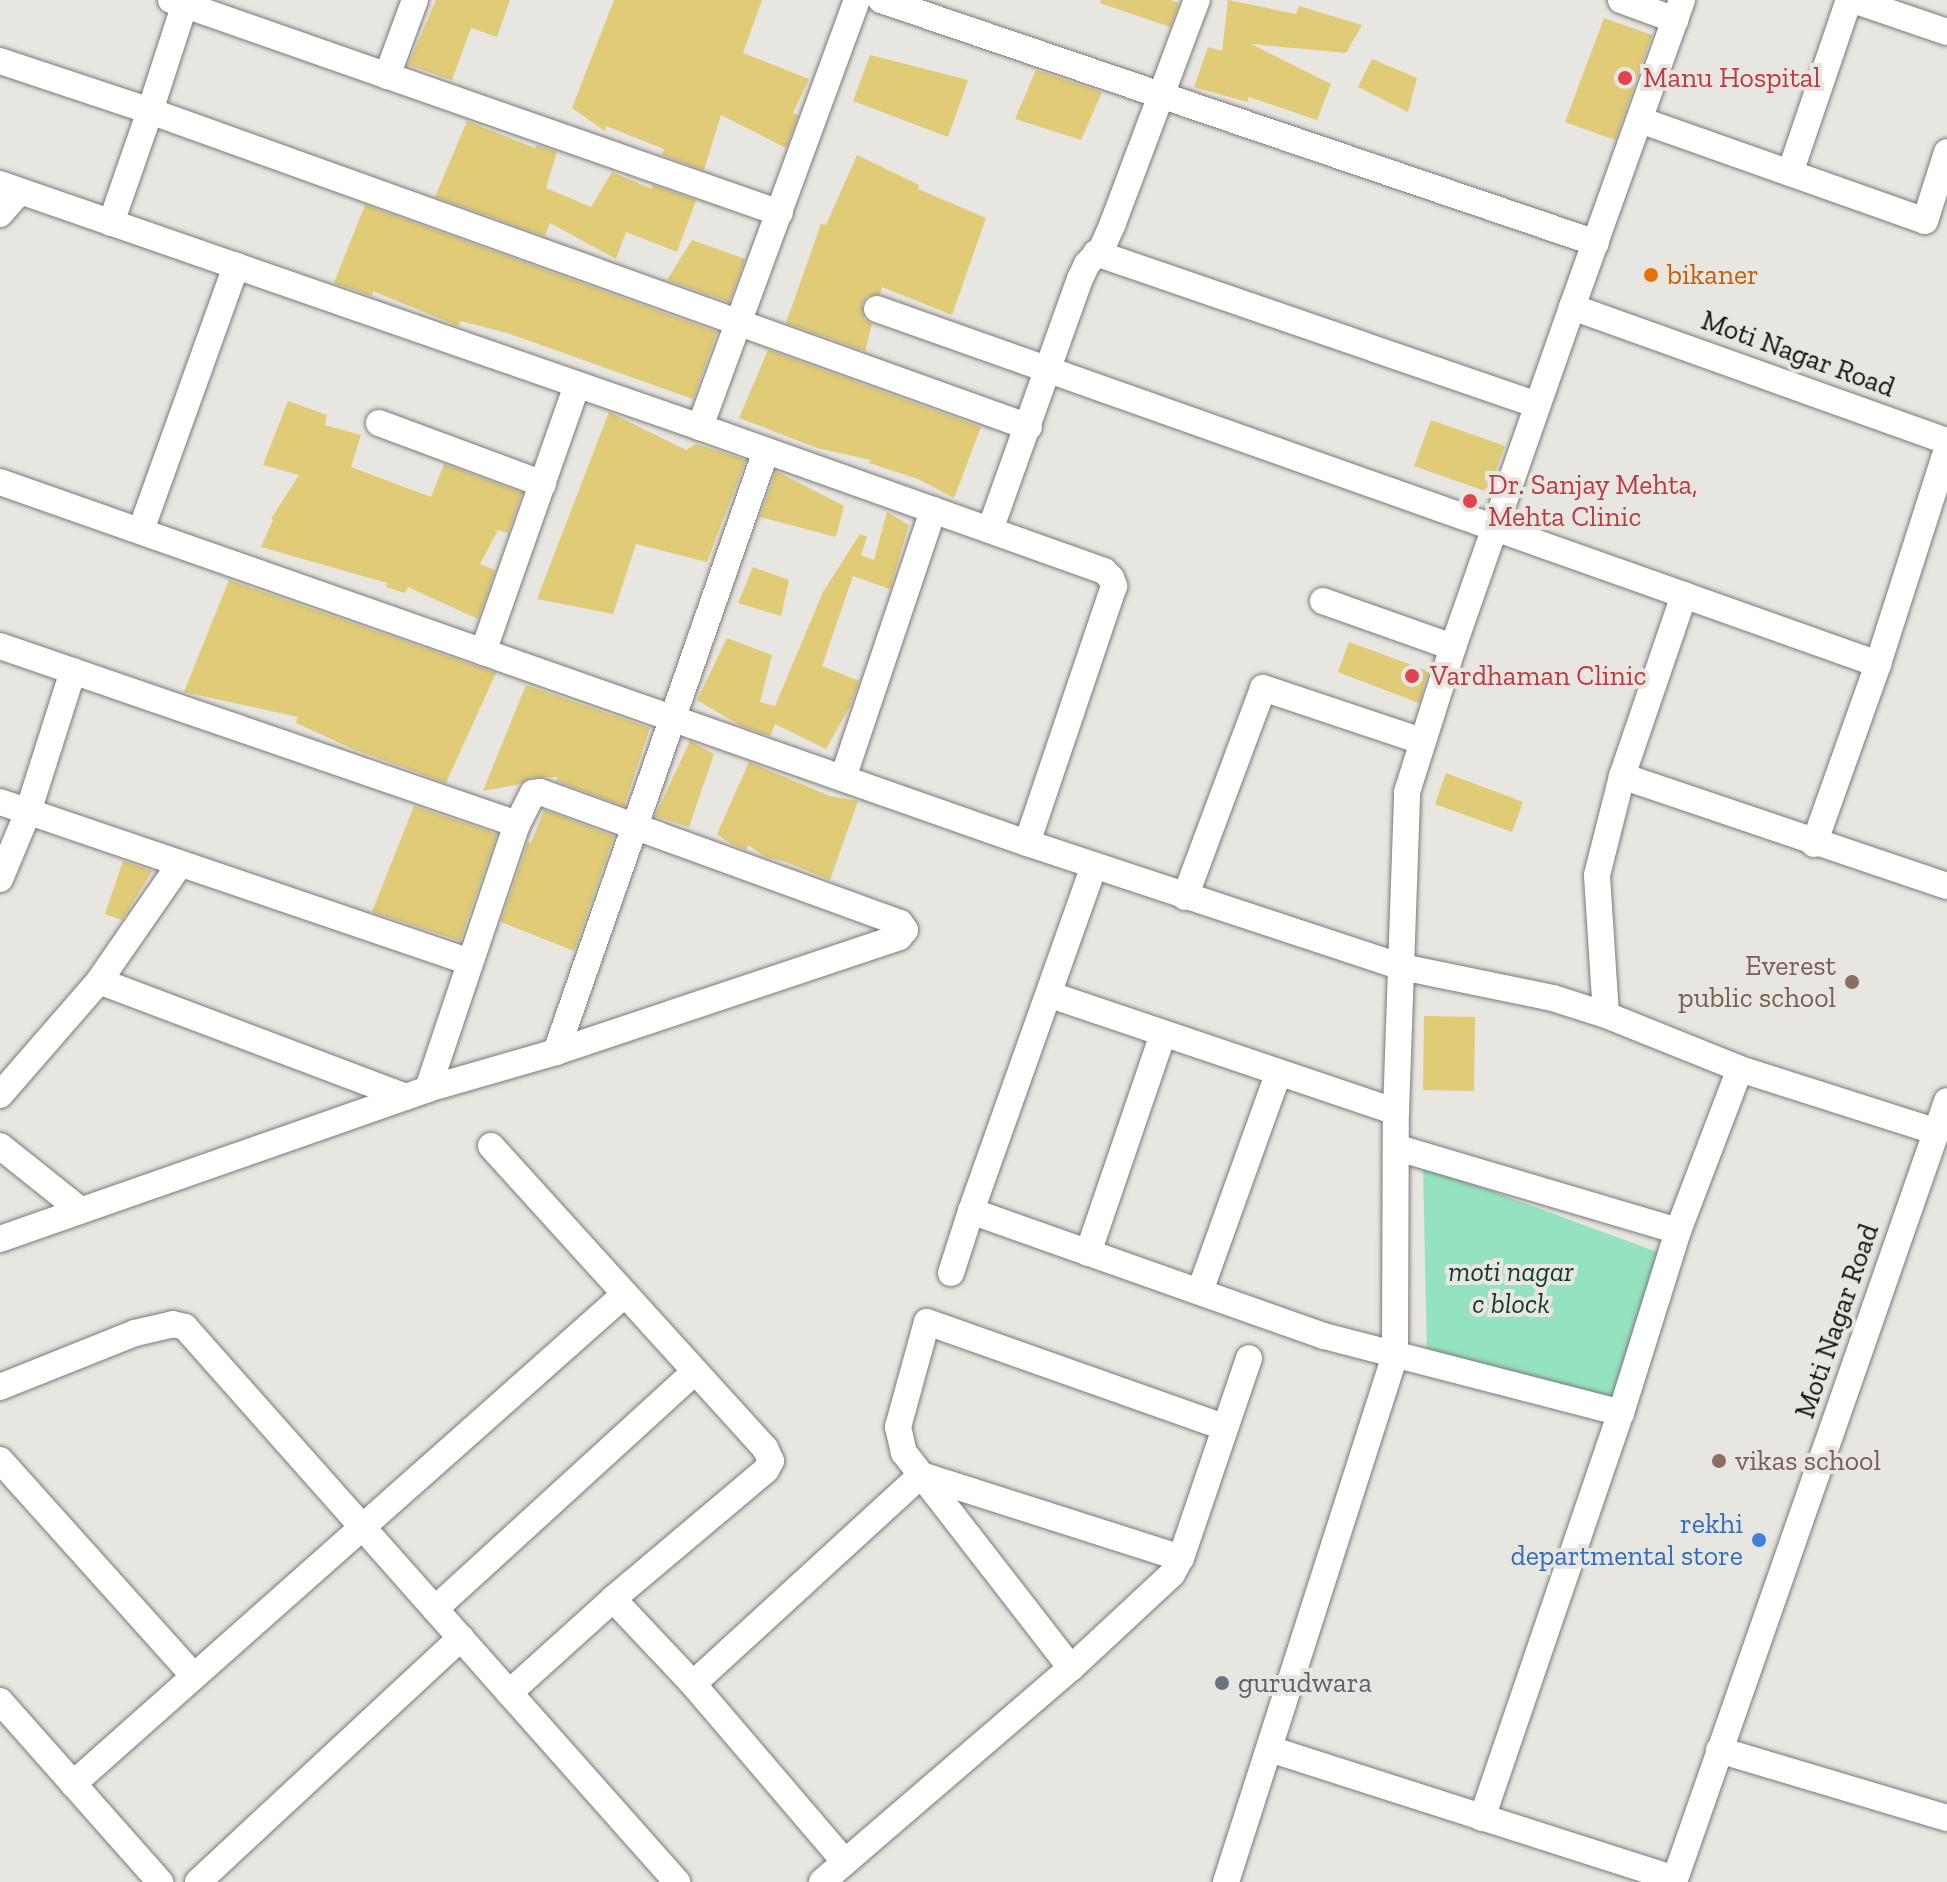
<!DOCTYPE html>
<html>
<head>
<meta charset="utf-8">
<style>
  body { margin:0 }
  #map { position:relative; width:1947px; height:1882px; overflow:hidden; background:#e7e6e1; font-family:"Zilla Slab",serif }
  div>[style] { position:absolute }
  .green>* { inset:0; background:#95e3be }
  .building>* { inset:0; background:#e0cb77 }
  .roads { filter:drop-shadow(0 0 2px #7b7a76) drop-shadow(0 0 2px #7b7a76) }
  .minor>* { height:26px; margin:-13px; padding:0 13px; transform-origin:13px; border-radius:13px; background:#fff }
  .dots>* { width:22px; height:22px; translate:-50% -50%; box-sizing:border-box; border:4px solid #e7e6e1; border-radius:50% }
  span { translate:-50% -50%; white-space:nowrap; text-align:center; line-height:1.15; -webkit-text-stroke:8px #e7e6e1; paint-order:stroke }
  .health-label { font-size:28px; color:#be3a42 }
  .left { translate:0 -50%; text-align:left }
  .food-label { font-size:28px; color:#c56008 }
  .street-label { font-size:28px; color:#11100e }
  .education-label { font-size:28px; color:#785e54 }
  .right { translate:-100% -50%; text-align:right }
  .park-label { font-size:28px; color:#133b2a; font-style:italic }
  .shop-label { font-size:28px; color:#366cbe }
  .worship-label { font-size:28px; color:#5b616d }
</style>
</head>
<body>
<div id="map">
  <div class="green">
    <div style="clip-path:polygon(1423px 1166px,1668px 1256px,1623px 1403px,1427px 1355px)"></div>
  </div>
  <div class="building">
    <div style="clip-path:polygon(436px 0,510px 0,497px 37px,471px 28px,452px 80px,408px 65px)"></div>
    <div style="clip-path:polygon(614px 0,762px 0,743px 53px,809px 79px,793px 113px,798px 115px,786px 148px,721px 115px,704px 170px,662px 155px,664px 149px,606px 126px,605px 131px,572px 108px)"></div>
    <div style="clip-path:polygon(1101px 0,1170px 0,1179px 3px,1170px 27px,1100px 3px)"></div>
    <div style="clip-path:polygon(1228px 0,1296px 14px,1299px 6px,1362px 25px,1346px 53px,1251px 44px,1331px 84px,1317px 120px,1249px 97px,1247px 102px,1194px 87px,1208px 47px,1222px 51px)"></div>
    <div style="clip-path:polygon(1604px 18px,1652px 35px,1615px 140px,1565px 122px)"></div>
    <div style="clip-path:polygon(870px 55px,968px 80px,948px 137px,853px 101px)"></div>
    <div style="clip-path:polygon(1372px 59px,1417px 78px,1408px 112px,1358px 87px)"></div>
    <div style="clip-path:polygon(1036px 70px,1102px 92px,1081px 140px,1015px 119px)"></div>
    <div style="clip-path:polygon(467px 121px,535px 148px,536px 145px,557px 152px,546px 188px,591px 207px,612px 172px,652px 189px,652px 185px,696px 200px,677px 252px,626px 232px,616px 259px,550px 223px,545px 236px,435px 197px)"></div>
    <div style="clip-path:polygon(857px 155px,919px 185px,918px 189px,986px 218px,952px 315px,882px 287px,880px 294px,867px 296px,862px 304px,864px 319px,872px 324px,865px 351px,786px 323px,821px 224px,826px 225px)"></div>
    <div style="clip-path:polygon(365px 205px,717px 332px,693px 399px,507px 333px,461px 321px,458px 326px,373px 291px,372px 296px,334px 283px)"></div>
    <div style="clip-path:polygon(692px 240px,745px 259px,729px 302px,667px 280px)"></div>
    <div style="clip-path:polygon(768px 350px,981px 427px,954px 498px,918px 479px,869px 463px,871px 460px,817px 448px,739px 418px)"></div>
    <div style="clip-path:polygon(288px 401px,327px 415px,325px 425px,361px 435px,351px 467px,431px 497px,444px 464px,522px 493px,508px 533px,498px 530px,480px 564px,495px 570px,478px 619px,408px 587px,405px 593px,386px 587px,387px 583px,261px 547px,273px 520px,271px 519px,299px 475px,263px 465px)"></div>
    <div style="clip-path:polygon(609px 412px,686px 450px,696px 444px,746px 460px,707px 562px,636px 544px,613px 614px,537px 599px)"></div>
    <div style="clip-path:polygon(1431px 420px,1505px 446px,1488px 492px,1414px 466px)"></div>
    <div style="clip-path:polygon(776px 471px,844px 506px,836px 537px,760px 517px)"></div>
    <div style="clip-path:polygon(887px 512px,909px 525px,890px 589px,853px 576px,822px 666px,859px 681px,850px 706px,826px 749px,775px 724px,770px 736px,741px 726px,697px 700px,727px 638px,772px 655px,760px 702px,775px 706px,823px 592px,860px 534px,867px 537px,861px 555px,874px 560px)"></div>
    <div style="clip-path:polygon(753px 567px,789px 580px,781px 616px,738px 603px)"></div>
    <div style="clip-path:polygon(229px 580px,496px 673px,446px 783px,353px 749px,296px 723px,298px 717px,184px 692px)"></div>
    <div style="clip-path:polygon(1349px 642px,1428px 671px,1419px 703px,1338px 672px)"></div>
    <div style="clip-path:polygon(526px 685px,650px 728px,624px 806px,556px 781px,558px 777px,531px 777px,520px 784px,483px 791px)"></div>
    <div style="clip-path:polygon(690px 741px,714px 754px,689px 827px,655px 816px)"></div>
    <div style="clip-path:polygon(749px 762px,830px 796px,858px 801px,830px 880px,786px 862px,766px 857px,748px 845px,746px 850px,731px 844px,717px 834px)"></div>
    <div style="clip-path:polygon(1446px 773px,1523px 802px,1512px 832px,1435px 804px)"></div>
    <div style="clip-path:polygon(414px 806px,497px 834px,460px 941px,372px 912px)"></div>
    <div style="clip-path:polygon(544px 810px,614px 836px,574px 951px,501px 922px,528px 842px,531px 843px)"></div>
    <div style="clip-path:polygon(123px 861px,152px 871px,122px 920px,105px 914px)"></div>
    <div style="clip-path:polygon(1424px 1016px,1475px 1017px,1474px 1091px,1423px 1090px)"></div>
  </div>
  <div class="roads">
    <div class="minor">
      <div style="left:171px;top:0;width:645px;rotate:19.28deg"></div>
      <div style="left:857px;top:0;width:455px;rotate:110.2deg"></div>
      <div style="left:700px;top:427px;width:429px;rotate:19.6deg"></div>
      <div style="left:1104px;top:571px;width:10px;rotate:45deg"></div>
      <div style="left:1111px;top:578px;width:9px;rotate:69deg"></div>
      <div style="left:1114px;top:586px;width:271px;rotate:108.7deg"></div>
      <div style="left:1027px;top:843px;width:395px;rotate:18.3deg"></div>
      <div style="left:1402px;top:967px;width:154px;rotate:11.6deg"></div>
      <div style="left:1553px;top:998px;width:56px;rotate:17.8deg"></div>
      <div style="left:1606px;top:1015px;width:144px;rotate:21.9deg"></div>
      <div style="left:1740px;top:1069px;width:207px;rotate:17.7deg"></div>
      <div style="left:881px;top:0;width:755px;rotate:18.77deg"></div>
      <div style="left:1621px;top:0;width:58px;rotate:20.3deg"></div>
      <div style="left:1682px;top:0;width:326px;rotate:109.7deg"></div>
      <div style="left:1572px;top:307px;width:398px;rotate:19.7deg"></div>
      <div style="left:1853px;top:0;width:99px;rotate:18.8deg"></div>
      <div style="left:0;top:61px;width:158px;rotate:18.4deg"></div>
      <div style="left:150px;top:111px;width:117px;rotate:-72deg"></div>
      <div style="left:387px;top:76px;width:81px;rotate:-69.8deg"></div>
      <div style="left:1640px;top:120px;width:302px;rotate:19.5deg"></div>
      <div style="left:1925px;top:221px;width:72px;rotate:-72.3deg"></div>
      <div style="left:1790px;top:173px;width:183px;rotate:-71.2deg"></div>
      <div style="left:0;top:184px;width:741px;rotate:19.14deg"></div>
      <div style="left:0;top:214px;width:30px;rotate:-49deg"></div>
      <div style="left:111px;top:223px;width:119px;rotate:-70.8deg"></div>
      <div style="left:150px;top:111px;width:934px;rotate:19.77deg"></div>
      <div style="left:1096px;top:253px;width:467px;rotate:19deg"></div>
      <div style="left:877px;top:309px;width:856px;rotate:19.51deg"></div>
      <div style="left:1684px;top:595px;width:191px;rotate:108.9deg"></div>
      <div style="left:1622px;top:776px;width:343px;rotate:18.7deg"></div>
      <div style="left:379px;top:423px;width:175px;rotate:20.4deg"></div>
      <div style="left:0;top:482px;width:1089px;rotate:19.37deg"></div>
      <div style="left:141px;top:530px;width:281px;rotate:-70.2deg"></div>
      <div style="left:990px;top:530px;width:267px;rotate:-70.3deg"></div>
      <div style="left:1080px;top:279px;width:17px;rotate:-65deg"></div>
      <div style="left:1087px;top:264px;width:22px;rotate:-47deg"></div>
      <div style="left:1102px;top:248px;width:27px;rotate:-66deg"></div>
      <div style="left:1113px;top:223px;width:238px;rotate:-69.4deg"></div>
      <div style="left:1684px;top:595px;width:206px;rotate:19.6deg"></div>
      <div style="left:1323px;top:601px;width:138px;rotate:19.5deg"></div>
      <div style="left:0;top:646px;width:547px;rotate:19deg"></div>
      <div style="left:483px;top:652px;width:283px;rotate:-70.6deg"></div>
      <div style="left:843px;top:778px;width:283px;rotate:-71.4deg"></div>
      <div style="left:0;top:802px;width:496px;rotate:18.8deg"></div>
      <div style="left:1814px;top:844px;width:191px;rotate:-70.4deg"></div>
      <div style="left:1878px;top:664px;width:226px;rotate:-72.2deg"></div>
      <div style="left:0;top:879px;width:73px;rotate:-67.3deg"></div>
      <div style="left:28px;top:812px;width:148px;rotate:-72.3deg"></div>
      <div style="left:1185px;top:897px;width:223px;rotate:-69.5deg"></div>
      <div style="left:1263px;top:688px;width:167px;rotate:18.5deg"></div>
      <div style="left:99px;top:981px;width:142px;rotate:-55.3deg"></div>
      <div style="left:1051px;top:995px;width:364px;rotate:18.7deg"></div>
      <div style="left:1606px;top:1015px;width:140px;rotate:-93.7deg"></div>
      <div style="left:1597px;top:875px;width:102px;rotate:-75.8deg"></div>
      <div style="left:556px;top:1052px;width:637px;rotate:-70.74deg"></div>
      <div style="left:0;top:1095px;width:151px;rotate:-49deg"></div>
      <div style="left:99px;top:981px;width:328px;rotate:20.7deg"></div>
      <div style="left:0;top:1146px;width:101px;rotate:38.6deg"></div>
      <div style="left:491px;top:1146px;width:408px;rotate:47.8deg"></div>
      <div style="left:765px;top:1448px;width:14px;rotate:65deg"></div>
      <div style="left:771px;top:1461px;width:10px;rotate:119deg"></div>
      <div style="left:766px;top:1470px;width:200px;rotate:139.9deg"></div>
      <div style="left:613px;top:1599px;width:140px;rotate:137.9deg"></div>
      <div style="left:1398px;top:1148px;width:292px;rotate:16.5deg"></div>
      <div style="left:971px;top:1211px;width:366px;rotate:-70.4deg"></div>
      <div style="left:0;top:1239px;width:454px;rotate:-19.3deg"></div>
      <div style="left:428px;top:1089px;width:133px;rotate:-16.1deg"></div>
      <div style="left:556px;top:1052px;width:362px;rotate:-18.5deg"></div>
      <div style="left:899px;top:937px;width:9px;rotate:-49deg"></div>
      <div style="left:905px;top:930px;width:9px;rotate:-126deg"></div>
      <div style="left:900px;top:923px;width:383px;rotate:-160deg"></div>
      <div style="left:540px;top:792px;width:7px;rotate:172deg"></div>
      <div style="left:533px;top:793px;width:35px;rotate:117deg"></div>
      <div style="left:517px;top:824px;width:280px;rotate:108.6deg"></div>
      <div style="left:1088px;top:1253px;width:231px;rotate:-71.1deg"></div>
      <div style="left:951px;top:1273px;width:65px;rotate:-72.1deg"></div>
      <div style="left:971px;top:1211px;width:374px;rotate:19.5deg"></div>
      <div style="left:1324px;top:1336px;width:307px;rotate:14.5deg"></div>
      <div style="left:1200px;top:1291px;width:231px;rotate:-70.2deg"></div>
      <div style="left:0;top:1387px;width:145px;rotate:-21.8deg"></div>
      <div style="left:135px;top:1333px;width:39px;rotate:-13deg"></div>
      <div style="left:173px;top:1324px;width:12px;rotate:14deg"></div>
      <div style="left:185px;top:1327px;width:742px;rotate:48.44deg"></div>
      <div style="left:0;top:1460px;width:290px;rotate:48.1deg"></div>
      <div style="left:613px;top:1599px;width:117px;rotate:46.7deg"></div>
      <div style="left:693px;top:1684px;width:234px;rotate:49.5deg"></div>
      <div style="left:435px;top:1609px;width:352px;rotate:-42.4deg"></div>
      <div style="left:1071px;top:1668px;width:272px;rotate:-127.8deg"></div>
      <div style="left:904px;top:1453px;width:27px;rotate:-103deg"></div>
      <div style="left:898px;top:1427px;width:109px;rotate:-74.6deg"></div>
      <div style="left:927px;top:1322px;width:314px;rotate:19.5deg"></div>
      <div style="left:693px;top:1684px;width:309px;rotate:-42.5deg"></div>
      <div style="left:921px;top:1475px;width:273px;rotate:17.7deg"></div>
      <div style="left:0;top:1701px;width:242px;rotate:48.5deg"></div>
      <div style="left:1270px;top:1749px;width:425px;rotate:17.8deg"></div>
      <div style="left:1719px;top:1750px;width:238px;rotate:16.6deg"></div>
      <div style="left:73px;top:1784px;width:737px;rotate:-41.59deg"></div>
      <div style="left:1482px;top:1818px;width:428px;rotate:-71.1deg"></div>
      <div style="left:1621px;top:1413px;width:191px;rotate:-72.6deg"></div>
      <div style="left:1678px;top:1231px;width:173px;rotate:-69.1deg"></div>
      <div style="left:198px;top:1882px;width:359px;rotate:-42.9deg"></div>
      <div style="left:822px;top:1882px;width:328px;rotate:-40.7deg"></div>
      <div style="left:1071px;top:1668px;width:138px;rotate:-42.9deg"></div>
      <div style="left:1172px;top:1574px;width:18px;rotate:-61deg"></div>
      <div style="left:1181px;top:1558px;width:211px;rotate:-71.2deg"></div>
      <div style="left:1226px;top:1882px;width:553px;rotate:-72.22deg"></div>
      <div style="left:1395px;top:1355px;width:243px;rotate:-89.8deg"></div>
      <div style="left:1396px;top:1112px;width:320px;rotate:-88deg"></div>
      <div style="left:1407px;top:792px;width:152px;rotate:-72.4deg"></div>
      <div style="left:1453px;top:647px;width:360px;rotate:-70.7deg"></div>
      <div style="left:1674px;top:1882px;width:827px;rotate:-70.73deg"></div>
    </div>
  </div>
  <div class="dots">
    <div style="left:1625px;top:78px;background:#e0444e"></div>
    <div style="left:1651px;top:275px;background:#e8710a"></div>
    <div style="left:1470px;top:501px;background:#e0444e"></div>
    <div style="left:1412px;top:676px;background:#e0444e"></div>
    <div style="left:1852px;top:982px;background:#8d6e63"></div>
    <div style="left:1719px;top:1461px;background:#8d6e63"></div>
    <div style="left:1759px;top:1540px;background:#3f7fe0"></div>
    <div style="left:1222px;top:1683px;background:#6b7280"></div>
  </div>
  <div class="health-label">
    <span class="left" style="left:1643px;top:78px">Manu Hospital</span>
    <span class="left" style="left:1488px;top:501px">Dr. Sanjay Mehta,<br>Mehta Clinic</span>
    <span class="left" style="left:1430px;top:676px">Vardhaman Clinic</span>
  </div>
  <div class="food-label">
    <span class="left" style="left:1667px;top:275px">bikaner</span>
  </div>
  <div class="street-label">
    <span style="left:1798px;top:354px;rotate:20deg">Moti Nagar Road</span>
    <span style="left:1837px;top:1321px;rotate:-71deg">Moti Nagar Road</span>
  </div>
  <div class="education-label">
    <span class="right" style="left:1836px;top:982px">Everest<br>public school</span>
    <span class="left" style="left:1735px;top:1461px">vikas school</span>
  </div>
  <div class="park-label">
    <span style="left:1511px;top:1288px">moti nagar<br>c block</span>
  </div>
  <div class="shop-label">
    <span class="right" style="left:1743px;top:1540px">rekhi<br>departmental store</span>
  </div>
  <div class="worship-label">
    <span class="left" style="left:1238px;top:1683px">gurudwara</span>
  </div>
</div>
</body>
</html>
